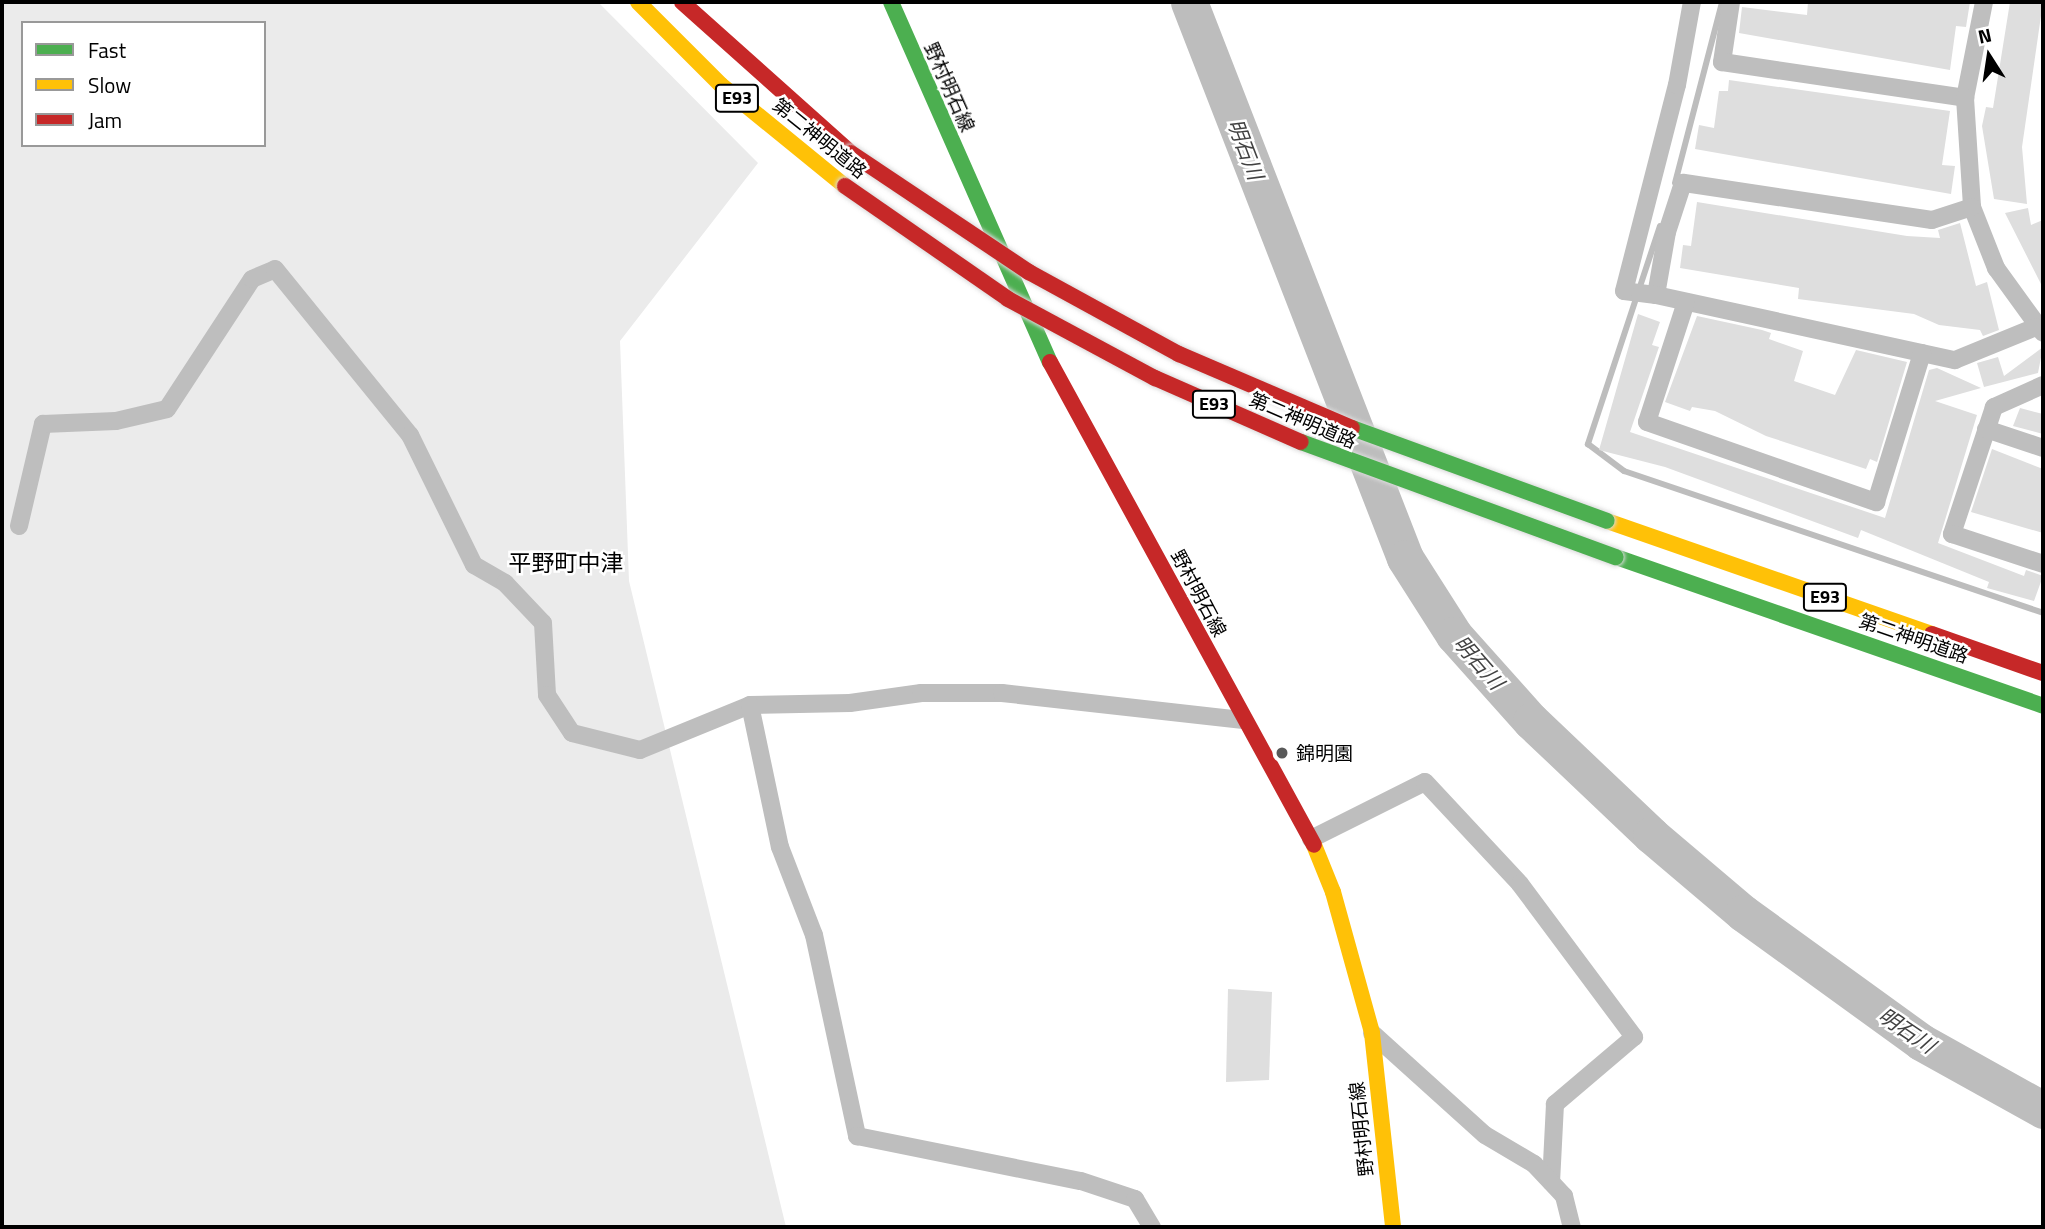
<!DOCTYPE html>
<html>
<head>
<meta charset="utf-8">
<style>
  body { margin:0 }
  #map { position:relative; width:2045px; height:1229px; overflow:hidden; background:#fff; font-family:"Titillium Web","Noto Sans JP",sans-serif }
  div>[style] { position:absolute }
  .green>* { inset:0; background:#ebebeb }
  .stream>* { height:6px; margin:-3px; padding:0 3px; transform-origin:3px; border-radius:3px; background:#bdbdbd }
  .river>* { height:37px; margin:-18.5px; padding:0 18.5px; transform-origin:18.5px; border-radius:18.5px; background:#bdbdbd }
  .building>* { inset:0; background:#dedede }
  .street>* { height:18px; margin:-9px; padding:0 9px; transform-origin:9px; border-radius:9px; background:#bebebe }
  .fast>* { height:16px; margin:-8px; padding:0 8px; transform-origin:8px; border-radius:8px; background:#4caf50 }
  .slow>* { height:16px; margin:-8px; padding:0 8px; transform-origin:8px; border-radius:8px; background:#ffc107 }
  .jam>* { height:16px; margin:-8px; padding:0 8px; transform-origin:8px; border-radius:8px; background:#c62828 }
  .bridges { filter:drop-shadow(0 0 2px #dbdbdb) drop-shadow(0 0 2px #dbdbdb) }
  .fast-bridge>* { height:16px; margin:-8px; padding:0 8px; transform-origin:8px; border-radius:8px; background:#4caf50 }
  .jam-bridge>* { height:16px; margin:-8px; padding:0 8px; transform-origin:8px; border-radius:8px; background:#c62828 }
  .dots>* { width:19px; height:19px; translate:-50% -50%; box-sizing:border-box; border:4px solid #fff; border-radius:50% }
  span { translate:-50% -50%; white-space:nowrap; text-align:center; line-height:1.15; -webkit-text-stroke:5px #fff; paint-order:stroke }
  .shield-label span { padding:2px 5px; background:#fff; border:2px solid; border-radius:5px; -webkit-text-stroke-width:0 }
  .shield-label { font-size:18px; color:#000; font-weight:700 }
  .street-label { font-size:19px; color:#000 }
  .poi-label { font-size:19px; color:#000 }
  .left { translate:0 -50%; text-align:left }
  .water-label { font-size:21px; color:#424242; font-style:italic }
  .quarter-label { font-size:23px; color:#000 }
  .frame { position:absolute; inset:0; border:4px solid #000; pointer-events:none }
  .legend { position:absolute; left:21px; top:21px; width:245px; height:126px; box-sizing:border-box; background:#fff; border:2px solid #999; margin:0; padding:9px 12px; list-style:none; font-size:21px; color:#000 }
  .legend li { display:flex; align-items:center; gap:14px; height:35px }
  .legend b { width:35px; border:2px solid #999 }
  .north { position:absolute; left:1954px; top:21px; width:70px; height:70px; -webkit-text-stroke:5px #fff; paint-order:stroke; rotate:348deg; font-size:19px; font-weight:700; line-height:28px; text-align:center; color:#000 }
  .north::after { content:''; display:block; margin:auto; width:24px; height:32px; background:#000; clip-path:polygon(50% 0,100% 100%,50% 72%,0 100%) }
</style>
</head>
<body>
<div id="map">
  <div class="green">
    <div style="clip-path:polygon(evenodd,2px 2px,598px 2px,758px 163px,620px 341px,629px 581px,786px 1227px,2px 1227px,2px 2px,23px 23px,264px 23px,264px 145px,23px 145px,23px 23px)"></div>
  </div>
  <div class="stream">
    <div style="left:1675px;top:183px;width:187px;rotate:-75.4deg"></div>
    <div style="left:1660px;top:226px;width:230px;rotate:108.3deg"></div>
    <div style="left:1588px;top:444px;width:45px;rotate:36.9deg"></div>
    <div style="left:1624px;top:471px;width:442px;rotate:18.7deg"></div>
  </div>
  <div class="river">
    <div style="left:1189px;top:2px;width:596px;rotate:68.77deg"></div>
    <div style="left:1405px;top:558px;width:91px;rotate:57.5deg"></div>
    <div style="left:1454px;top:635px;width:115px;rotate:48.2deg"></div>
    <div style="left:1531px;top:721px;width:166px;rotate:43.5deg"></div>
    <div style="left:1651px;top:835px;width:121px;rotate:40.3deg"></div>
    <div style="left:1743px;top:913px;width:220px;rotate:35.9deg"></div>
    <div style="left:1921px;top:1042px;width:140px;rotate:29.1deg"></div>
  </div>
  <div class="building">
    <div style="clip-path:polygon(1808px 2px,1970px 2px,1966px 27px,1956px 26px,1950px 70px,1739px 33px,1742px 7px,1807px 15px)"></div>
    <div style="clip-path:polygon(2010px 2px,2043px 2px,2022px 147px,2027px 204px,1994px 199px,1982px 126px,1986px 107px,1993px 108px)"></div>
    <div style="clip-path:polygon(1729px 80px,1950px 111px,1942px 165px,1955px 166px,1951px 194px,1695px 149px,1699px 125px,1714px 128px,1719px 91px,1728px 91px)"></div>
    <div style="clip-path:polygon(1697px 202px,1907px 236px,1940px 238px,1938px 230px,1960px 223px,1976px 286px,1987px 282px,1999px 330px,1983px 336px,1980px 330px,1939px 325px,1914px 314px,1798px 299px,1799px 288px,1680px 268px,1683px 245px,1691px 246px)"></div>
    <div style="clip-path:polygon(2028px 208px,2031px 225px,2043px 220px,2043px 288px,2005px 213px)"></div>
    <div style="clip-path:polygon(1638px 314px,1660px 322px,1652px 345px,1659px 347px,1630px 432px,1885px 518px,1929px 370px,1937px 368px,1981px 388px,1935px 401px,1977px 415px,1938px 543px,2024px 576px,2026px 570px,2043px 576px,2034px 601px,1987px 588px,1989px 582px,1861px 530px,1858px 538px,1665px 467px,1599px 450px)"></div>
    <div style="clip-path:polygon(1697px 316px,1762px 330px,1771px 333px,1769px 339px,1803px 351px,1794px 381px,1835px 395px,1856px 350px,1907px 362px,1877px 462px,1870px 459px,1866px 469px,1766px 436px,1715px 411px,1692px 407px,1690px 411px,1665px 402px)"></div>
    <div style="clip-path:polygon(2043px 347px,2038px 373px,1984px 387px,1977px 363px,1998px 357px,2004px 376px)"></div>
    <div style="clip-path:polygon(2020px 408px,2043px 414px,2043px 434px,2013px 426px)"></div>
    <div style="clip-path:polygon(1992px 449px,2043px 469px,2043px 533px,1971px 512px)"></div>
    <div style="clip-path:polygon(1228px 989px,1272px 992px,1269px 1080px,1226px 1082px)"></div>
  </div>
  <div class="street">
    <div style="left:1731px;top:2px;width:61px;rotate:98.5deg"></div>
    <div style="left:1722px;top:62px;width:246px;rotate:8.4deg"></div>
    <div style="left:1984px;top:2px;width:98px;rotate:101.2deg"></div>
    <div style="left:1965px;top:98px;width:109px;rotate:86.3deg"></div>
    <div style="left:1972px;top:207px;width:66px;rotate:68.5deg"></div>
    <div style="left:1996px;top:268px;width:80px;rotate:54.1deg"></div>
    <div style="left:1972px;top:207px;width:42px;rotate:162deg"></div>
    <div style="left:1932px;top:220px;width:252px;rotate:-171.5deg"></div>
    <div style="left:1683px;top:183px;width:52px;rotate:108.1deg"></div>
    <div style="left:1667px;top:232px;width:64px;rotate:99.9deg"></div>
    <div style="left:1656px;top:295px;width:306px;rotate:12.3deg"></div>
    <div style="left:1955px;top:360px;width:87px;rotate:-22.2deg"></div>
    <div style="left:1656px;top:295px;width:32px;rotate:-173deg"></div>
    <div style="left:1624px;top:291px;width:213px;rotate:-75.6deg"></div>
    <div style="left:1677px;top:85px;width:84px;rotate:-79.8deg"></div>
    <div style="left:1686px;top:302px;width:126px;rotate:108deg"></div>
    <div style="left:1647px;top:422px;width:243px;rotate:19.3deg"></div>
    <div style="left:1876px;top:502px;width:156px;rotate:-72.8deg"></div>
    <div style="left:2043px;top:385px;width:54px;rotate:155.8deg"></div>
    <div style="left:1994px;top:407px;width:134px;rotate:108.3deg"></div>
    <div style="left:1952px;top:534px;width:96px;rotate:18.2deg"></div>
    <div style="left:1986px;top:429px;width:60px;rotate:18.4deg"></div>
    <div style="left:19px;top:526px;width:105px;rotate:-76.8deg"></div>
    <div style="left:43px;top:424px;width:73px;rotate:-2.4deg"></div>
    <div style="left:116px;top:421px;width:52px;rotate:-13.2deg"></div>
    <div style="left:167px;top:409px;width:155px;rotate:-56.8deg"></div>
    <div style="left:252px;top:279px;width:25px;rotate:-23deg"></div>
    <div style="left:275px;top:269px;width:214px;rotate:50.9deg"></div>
    <div style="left:410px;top:435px;width:145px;rotate:63.8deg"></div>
    <div style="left:474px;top:565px;width:36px;rotate:30deg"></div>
    <div style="left:505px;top:583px;width:55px;rotate:46.5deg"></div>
    <div style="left:543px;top:623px;width:72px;rotate:86.8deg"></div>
    <div style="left:547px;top:695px;width:45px;rotate:56.7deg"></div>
    <div style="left:572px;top:733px;width:70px;rotate:14deg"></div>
    <div style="left:640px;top:750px;width:119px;rotate:-22.2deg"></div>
    <div style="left:750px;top:705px;width:100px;rotate:-1.1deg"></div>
    <div style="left:850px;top:703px;width:72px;rotate:-8deg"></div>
    <div style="left:921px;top:693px;width:81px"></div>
    <div style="left:1002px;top:693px;width:243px;rotate:6.4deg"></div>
    <div style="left:750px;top:705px;width:145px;rotate:78.1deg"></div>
    <div style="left:780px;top:847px;width:94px;rotate:68.9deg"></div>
    <div style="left:814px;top:935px;width:206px;rotate:77.9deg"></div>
    <div style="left:857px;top:1136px;width:228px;rotate:11.4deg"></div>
    <div style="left:1081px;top:1181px;width:57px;rotate:18.4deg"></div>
    <div style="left:1135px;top:1199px;width:33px;rotate:59deg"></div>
    <div style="left:1311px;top:839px;width:127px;rotate:-26.6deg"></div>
    <div style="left:1425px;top:782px;width:139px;rotate:47deg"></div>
    <div style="left:1520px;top:884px;width:191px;rotate:53.3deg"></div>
    <div style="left:1634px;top:1037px;width:104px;rotate:139.7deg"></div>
    <div style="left:1555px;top:1104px;width:78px;rotate:92.9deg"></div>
    <div style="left:1372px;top:1033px;width:152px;rotate:42.1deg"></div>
    <div style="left:1485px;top:1135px;width:57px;rotate:30.6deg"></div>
    <div style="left:1534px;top:1164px;width:44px;rotate:46.8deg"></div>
    <div style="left:1564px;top:1196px;width:32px;rotate:76deg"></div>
  </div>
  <div class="fast">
    <div style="left:891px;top:2px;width:394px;rotate:66.2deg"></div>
    <div style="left:1616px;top:557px;width:452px;rotate:19.2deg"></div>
  </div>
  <div class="slow">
    <div style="left:638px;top:2px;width:117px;rotate:45deg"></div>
    <div style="left:721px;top:85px;width:160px;rotate:39.2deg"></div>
    <div style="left:1607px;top:521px;width:344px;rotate:19.2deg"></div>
    <div style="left:1314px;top:845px;width:51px;rotate:68deg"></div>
    <div style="left:1333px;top:892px;width:146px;rotate:74.5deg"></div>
    <div style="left:1372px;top:1033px;width:195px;rotate:83.8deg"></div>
  </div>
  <div class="jam">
    <div style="left:682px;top:2px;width:227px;rotate:41.8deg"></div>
    <div style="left:1050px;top:362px;width:550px;rotate:61.34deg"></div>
    <div style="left:1932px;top:634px;width:118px;rotate:19.4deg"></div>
  </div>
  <div class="bridges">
    <div class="fast-bridge">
      <div style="left:1352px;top:428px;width:271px;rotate:20deg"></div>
      <div style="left:1301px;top:442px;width:335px;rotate:20.1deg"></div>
    </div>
    <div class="jam-bridge">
      <div style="left:851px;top:153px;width:214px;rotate:33.8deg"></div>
      <div style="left:1029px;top:272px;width:171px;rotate:28.7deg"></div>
      <div style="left:1179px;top:354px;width:188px;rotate:23.2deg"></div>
      <div style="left:845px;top:186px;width:198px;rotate:34.7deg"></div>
      <div style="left:1008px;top:299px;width:167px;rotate:28.3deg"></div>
      <div style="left:1155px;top:378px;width:159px;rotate:23.7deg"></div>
    </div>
  </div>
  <div class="dots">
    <div style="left:1282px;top:753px;background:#595959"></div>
  </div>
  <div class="shield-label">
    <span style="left:737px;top:98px">E93</span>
    <span style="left:1214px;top:404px">E93</span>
    <span style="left:1825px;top:597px">E93</span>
  </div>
  <div class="street-label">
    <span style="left:950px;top:87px;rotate:66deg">野村明石線</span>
    <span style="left:820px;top:138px;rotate:39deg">第二神明道路</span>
    <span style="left:1303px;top:420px;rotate:23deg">第二神明道路</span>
    <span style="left:1199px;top:593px;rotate:62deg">野村明石線</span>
    <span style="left:1914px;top:638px;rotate:19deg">第二神明道路</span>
    <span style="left:1361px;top:1129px;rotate:-96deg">野村明石線</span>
  </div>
  <div class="poi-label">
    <span class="left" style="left:1296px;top:753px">錦明園</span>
  </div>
  <div class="water-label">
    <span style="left:1246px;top:149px;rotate:69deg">明石川</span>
    <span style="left:1479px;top:662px;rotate:49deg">明石川</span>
    <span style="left:1907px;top:1030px;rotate:34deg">明石川</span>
  </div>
  <div class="quarter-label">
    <span style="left:566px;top:563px">平野町中津</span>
  </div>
  <div class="frame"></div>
  <ul class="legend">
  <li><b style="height:9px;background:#4caf50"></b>Fast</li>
  <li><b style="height:9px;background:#ffc107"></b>Slow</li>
  <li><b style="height:9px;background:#c62828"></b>Jam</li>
  </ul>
  <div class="north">N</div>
</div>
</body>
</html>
